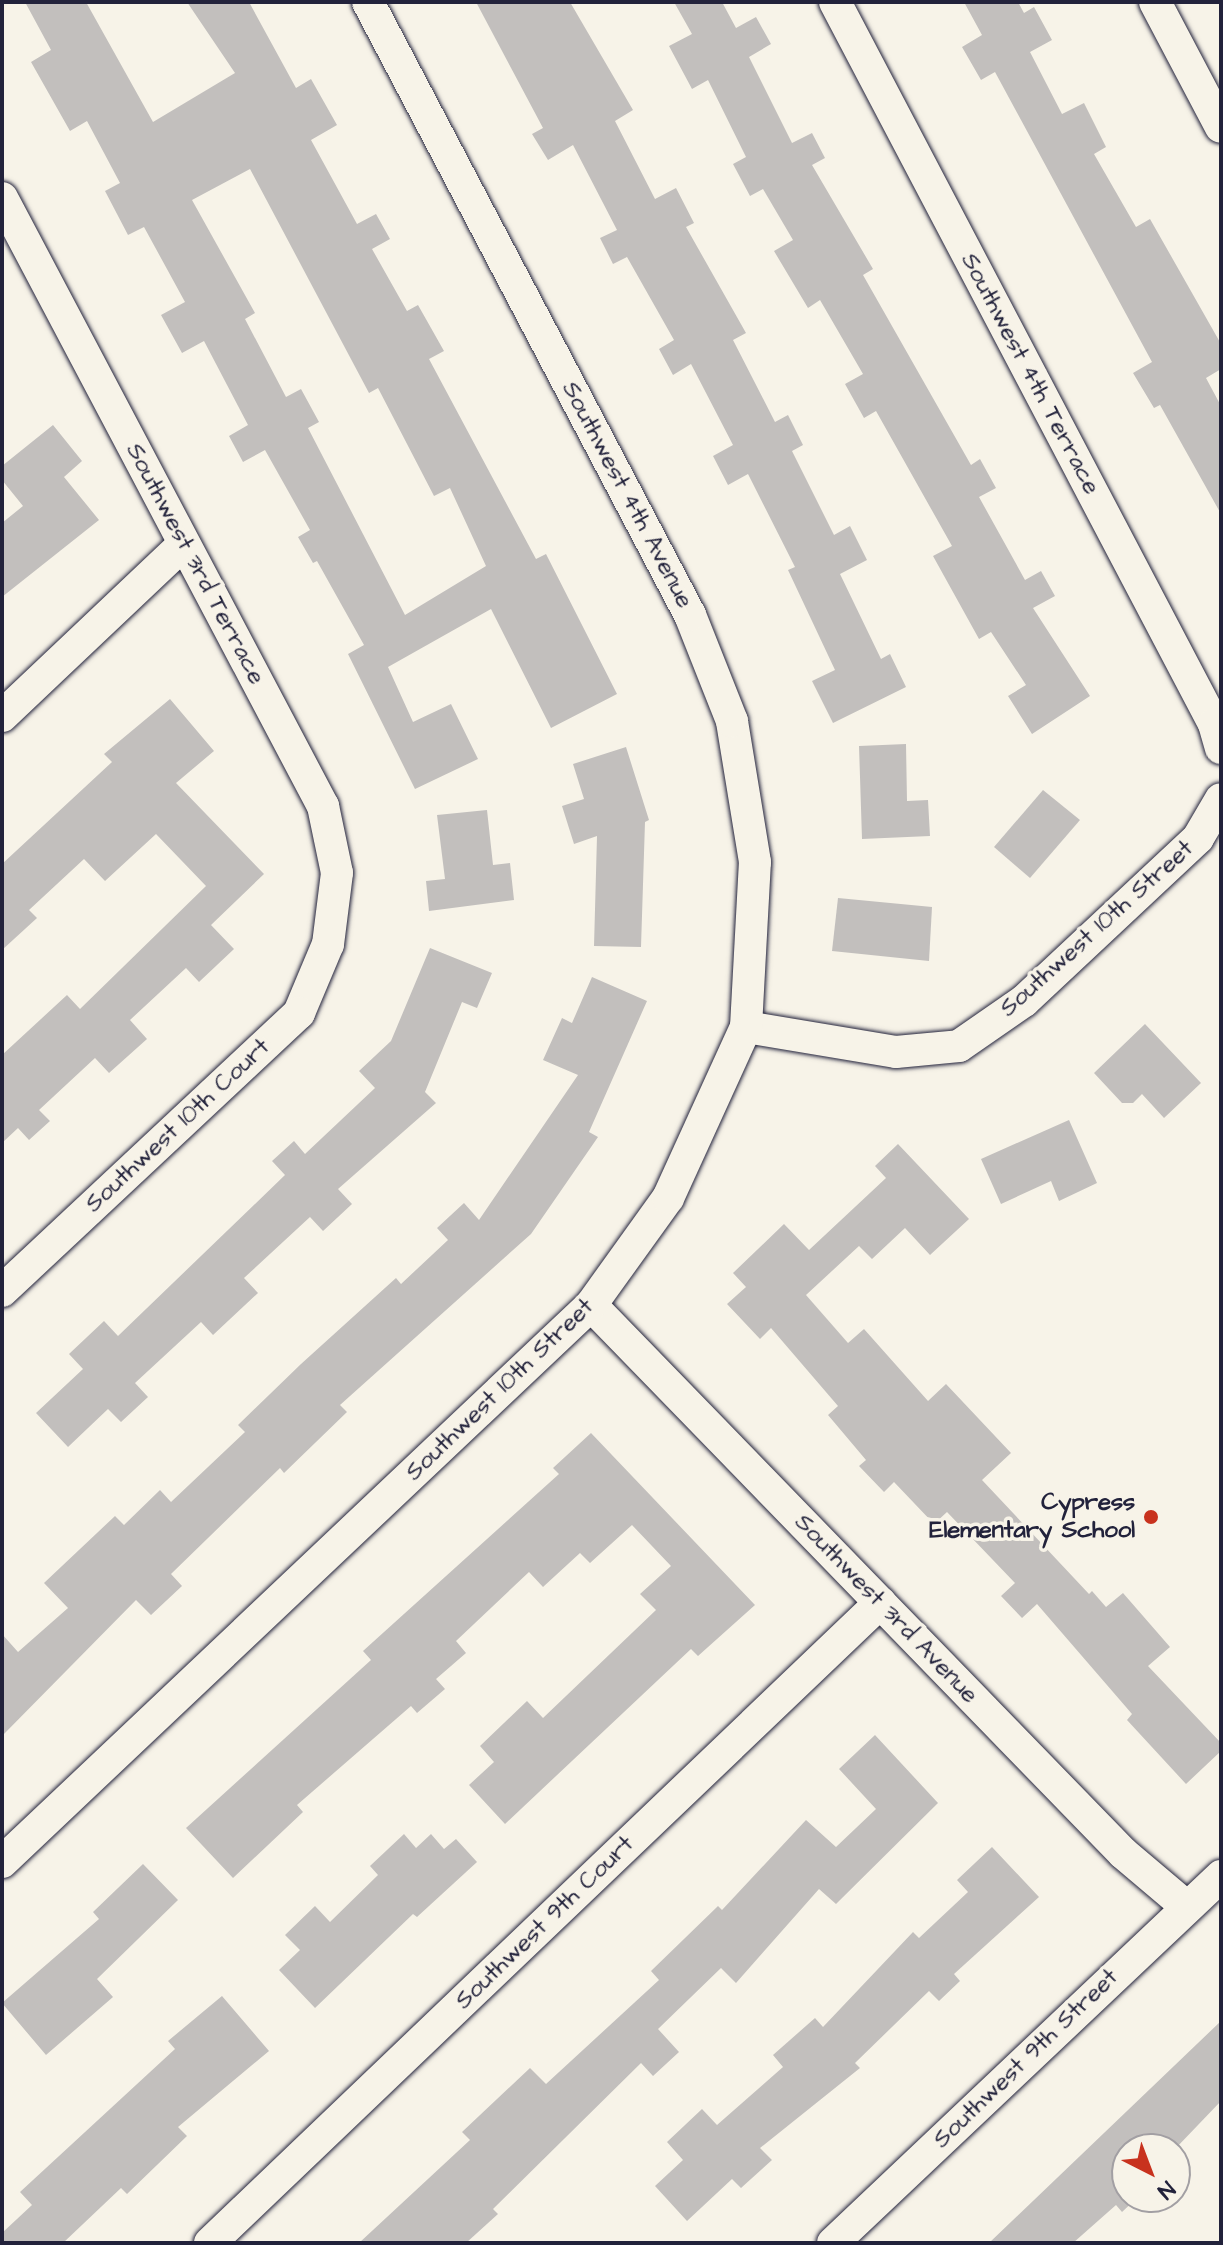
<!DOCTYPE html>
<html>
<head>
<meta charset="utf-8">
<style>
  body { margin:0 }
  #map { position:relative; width:1223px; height:2245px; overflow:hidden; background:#f7f3e8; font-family:"Architects Daughter",sans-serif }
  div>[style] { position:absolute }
  .building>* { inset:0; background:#c2bfbd }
  .roads { filter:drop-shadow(0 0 2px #22223b) drop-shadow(0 0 2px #22223b) }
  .minor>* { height:32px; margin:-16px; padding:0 16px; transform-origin:16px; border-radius:16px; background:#f7f3e8 }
  .dots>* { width:22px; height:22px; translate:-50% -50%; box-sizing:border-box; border:4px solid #f7f3e8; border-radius:50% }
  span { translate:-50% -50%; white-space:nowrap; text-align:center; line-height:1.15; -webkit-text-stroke:7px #f7f3e8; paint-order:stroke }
  .street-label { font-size:24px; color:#22223b }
  .poi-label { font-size:24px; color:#22223b; font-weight:700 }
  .right { translate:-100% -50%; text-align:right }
  .frame { position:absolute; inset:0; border:4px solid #22223b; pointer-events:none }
  .north { position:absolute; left:1111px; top:2133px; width:80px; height:80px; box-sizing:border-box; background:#f7f3e8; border:2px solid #a29fa3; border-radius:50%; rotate:138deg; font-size:22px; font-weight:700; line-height:32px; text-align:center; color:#22223b }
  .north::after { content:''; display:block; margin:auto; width:28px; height:36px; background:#c8321e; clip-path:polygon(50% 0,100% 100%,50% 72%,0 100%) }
</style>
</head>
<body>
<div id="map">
  <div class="building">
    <div style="clip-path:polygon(evenodd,25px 2px,86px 2px,153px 122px,235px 73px,187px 2px,249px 2px,296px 88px,311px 79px,337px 125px,311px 140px,357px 224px,376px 214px,390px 239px,372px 249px,407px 311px,418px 305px,444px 351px,429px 359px,536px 559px,546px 554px,617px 694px,551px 728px,491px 609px,388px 667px,413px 722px,451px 704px,478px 759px,415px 789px,348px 654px,364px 645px,317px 561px,313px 563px,298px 537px,310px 530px,265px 450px,243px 462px,229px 436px,248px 425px,204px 341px,182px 353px,161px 315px,185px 302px,144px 227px,128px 235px,105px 191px,120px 183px,87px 121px,70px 131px,31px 62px,51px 50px,25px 2px,250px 169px,369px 393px,378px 388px,434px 496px,450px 488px,486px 566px,405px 615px,308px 428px,319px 422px,301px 389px,286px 397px,245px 319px,255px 313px,192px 200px,250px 169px)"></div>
    <div style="clip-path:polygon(476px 2px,570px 2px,633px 110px,615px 121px,655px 199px,676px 188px,694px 223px,686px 227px,746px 333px,733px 340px,775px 422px,788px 415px,803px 445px,792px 451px,834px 535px,850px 526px,867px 560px,840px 574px,881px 659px,890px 654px,906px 687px,833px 723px,812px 681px,835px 670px,788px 570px,795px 567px,748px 474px,728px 485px,713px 456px,733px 445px,691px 364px,673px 375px,659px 349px,674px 340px,627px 257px,613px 264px,600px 238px,617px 230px,573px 145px,548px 160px,532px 134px,543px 128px)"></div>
    <div style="clip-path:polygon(674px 2px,722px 2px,736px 28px,756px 17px,771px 44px,749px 57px,792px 143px,812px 133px,825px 158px,812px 165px,873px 269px,863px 275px,971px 465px,980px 459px,996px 488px,979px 497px,1025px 580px,1041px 571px,1055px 596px,1033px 608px,1090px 696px,1032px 734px,1008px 696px,1026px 685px,991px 632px,979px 639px,933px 556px,952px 546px,876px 411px,864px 418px,845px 384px,863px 374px,820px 300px,808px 308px,774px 251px,793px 240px,763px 189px,750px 196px,733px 164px,746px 157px,708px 80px,692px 89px,669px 46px,692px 34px)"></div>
    <div style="clip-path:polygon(964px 2px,1018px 2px,1024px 13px,1034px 7px,1052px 40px,1030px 52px,1062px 114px,1084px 103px,1106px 147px,1094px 154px,1136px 227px,1150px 219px,1221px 344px,1221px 369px,1206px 378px,1221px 406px,1221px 514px,1160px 405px,1154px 408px,1133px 373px,1152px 362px,995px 72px,981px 80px,962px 47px,982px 35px)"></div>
    <div style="clip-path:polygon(53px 425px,82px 461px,64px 477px,99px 520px,2px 597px,2px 523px,23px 506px,2px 480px,2px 466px)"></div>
    <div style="clip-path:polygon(170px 699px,214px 751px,176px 783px,264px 874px,211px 925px,234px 949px,199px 982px,186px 968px,130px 1020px,147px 1039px,109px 1073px,95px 1058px,39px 1110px,50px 1121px,29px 1140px,18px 1128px,2px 1143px,2px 1055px,67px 995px,80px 1009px,206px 886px,156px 834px,105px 881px,84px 859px,29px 910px,37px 918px,2px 950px,2px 864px,112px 762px,104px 754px)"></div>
    <div style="clip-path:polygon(906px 744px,907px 801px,928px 800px,930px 836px,862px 839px,859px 746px)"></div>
    <div style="clip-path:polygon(626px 747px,649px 820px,645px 822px,641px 947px,594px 946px,597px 836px,574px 844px,562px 806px,584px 799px,573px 764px)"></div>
    <div style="clip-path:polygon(1043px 790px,1080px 820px,1030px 878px,994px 847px)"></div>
    <div style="clip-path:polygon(487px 810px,493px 865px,510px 863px,514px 900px,429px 911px,426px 881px,445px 879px,437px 815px)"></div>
    <div style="clip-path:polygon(838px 898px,932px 907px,929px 961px,832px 951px)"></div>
    <div style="clip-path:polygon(430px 948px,492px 973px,477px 1008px,462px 1002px,425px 1092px,436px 1103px,338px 1189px,352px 1204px,323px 1231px,310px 1217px,244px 1278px,258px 1293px,213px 1335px,201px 1322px,135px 1383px,148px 1397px,121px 1422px,108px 1409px,68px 1447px,36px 1413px,83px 1369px,69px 1354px,104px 1321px,118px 1336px,285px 1175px,272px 1161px,294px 1141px,305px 1154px,375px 1088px,359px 1071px,391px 1041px)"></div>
    <div style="clip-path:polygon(592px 977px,647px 1001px,589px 1132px,598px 1137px,531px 1234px,340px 1405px,347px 1412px,284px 1473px,280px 1468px,171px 1574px,182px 1586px,151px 1615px,136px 1600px,2px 1736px,2px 1634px,18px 1652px,68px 1608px,44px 1583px,115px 1516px,124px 1525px,160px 1490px,171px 1502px,245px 1432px,238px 1425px,301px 1364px,396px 1278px,401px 1284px,448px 1240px,437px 1228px,464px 1203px,479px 1220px,578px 1075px,543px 1060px,562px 1018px,572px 1023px)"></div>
    <div style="clip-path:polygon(1145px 1024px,1201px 1083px,1164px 1118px,1142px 1094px,1133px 1103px,1122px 1103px,1094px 1073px)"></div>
    <div style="clip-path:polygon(1069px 1120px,1097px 1183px,1059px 1201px,1051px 1181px,1001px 1204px,981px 1159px)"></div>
    <div style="clip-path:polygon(898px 1144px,969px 1219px,930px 1255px,905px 1228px,872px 1259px,859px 1246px,806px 1295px,848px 1343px,864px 1329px,928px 1401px,946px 1384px,1011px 1453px,982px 1480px,1089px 1594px,1092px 1591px,1106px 1607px,1123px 1593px,1170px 1647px,1148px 1666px,1221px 1743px,1221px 1751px,1186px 1784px,1127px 1720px,1132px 1714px,1037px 1604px,1022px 1618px,1001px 1596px,1015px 1583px,947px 1512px,934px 1524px,894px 1482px,884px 1492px,859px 1466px,866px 1460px,828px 1415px,838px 1406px,771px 1328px,760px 1339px,727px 1304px,746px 1287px,733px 1273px,784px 1224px,809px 1250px,886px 1178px,875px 1166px)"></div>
    <div style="clip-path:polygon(591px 1433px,755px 1605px,698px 1656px,691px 1649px,505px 1824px,469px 1785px,494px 1762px,480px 1746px,527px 1701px,543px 1718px,656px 1610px,640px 1594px,671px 1566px,632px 1525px,590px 1563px,580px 1553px,543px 1587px,529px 1572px,456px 1641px,466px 1653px,436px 1679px,445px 1689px,417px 1713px,411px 1706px,297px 1805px,303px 1812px,233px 1878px,186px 1828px,371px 1660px,363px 1651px,559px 1474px,553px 1468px)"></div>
    <div style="clip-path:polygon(875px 1735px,938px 1803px,836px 1904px,819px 1889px,736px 1983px,721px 1968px,658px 2029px,679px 2052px,653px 2076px,641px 2063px,493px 2209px,498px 2214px,466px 2243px,359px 2243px,470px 2140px,462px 2132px,530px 2068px,546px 2084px,659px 1980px,651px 1971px,718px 1906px,722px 1910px,806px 1820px,836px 1847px,876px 1809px,839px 1769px)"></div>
    <div style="clip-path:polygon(404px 1834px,416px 1848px,431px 1834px,444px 1849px,456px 1839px,477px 1862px,417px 1917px,413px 1914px,315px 2008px,279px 1970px,300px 1950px,285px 1935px,315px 1906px,330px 1922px,378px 1875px,370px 1866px)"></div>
    <div style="clip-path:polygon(992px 1847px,1039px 1897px,954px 1974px,960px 1981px,939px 2001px,929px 1991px,855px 2063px,860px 2068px,760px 2148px,772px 2160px,741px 2188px,732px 2179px,687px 2221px,655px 2186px,683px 2160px,667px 2142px,702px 2109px,717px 2125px,783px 2067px,773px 2055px,815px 2018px,823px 2027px,913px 1932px,919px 1938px,968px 1892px,957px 1880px)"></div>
    <div style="clip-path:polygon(143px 1864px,178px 1900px,97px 1979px,113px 1997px,46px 2055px,2px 2003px,99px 1919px,93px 1912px)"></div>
    <div style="clip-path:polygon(222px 1996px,269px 2051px,178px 2127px,187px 2136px,127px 2194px,121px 2188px,63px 2243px,2px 2243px,2px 2233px,32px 2205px,20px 2192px,175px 2049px,168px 2041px)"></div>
    <div style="clip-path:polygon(1221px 2021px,1221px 2101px,1175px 2149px,1127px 2149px,1127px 2197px,1138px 2197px,1122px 2212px,1116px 2205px,1073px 2243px,989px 2243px)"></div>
  </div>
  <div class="roads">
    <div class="minor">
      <div style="left:835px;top:2px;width:815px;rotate:62.3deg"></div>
      <div style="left:1214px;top:724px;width:25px;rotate:74deg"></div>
      <div style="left:1155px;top:2px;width:141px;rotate:62.2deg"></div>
      <div style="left:2px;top:198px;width:688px;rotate:62.17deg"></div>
      <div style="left:323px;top:806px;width:68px;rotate:78.2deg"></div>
      <div style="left:337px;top:873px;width:72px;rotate:97.2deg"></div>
      <div style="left:328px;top:944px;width:75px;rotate:112.8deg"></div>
      <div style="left:299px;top:1013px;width:407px;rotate:136.9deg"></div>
      <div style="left:2px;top:716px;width:250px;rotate:-43.4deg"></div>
      <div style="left:746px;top:1027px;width:152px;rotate:9.5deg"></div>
      <div style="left:896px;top:1052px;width:63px;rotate:-5.4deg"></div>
      <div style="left:959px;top:1046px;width:79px;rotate:-34.7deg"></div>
      <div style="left:1024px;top:1001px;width:238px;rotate:-43.1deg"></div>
      <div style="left:1198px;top:838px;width:45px;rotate:-59.5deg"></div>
      <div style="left:591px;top:1305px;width:764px;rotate:45.85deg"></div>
      <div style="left:1123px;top:1853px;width:84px;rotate:40.2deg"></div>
      <div style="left:2px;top:1862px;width:811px;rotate:-43.4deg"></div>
      <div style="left:591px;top:1305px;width:132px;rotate:-54.3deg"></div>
      <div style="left:668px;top:1198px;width:188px;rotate:-65.5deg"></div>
      <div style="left:746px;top:1027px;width:165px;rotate:-86.9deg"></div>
      <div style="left:755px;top:862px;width:143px;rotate:-99.3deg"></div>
      <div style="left:732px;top:721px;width:114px;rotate:-111.6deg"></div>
      <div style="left:690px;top:615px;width:692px;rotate:-117.71deg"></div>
      <div style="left:210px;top:2243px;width:927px;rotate:-43.69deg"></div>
      <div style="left:833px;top:2243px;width:534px;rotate:-43.41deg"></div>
    </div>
  </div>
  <div class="dots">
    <div style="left:1151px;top:1517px;background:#c8321e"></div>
  </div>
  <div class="street-label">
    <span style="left:1030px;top:374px;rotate:62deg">Southwest 4th Terrace</span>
    <span style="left:627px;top:495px;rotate:62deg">Southwest 4th Avenue</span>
    <span style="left:195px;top:564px;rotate:62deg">Southwest 3rd Terrace</span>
    <span style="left:1097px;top:929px;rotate:-42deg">Southwest 10th Street</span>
    <span style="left:178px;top:1126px;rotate:-43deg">Southwest 10th Court</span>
    <span style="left:500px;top:1390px;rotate:-44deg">Southwest 10th Street</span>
    <span style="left:886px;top:1609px;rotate:46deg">Southwest 3rd Avenue</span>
    <span style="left:545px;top:1923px;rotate:-44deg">Southwest 9th Court</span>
    <span style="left:1026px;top:2059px;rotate:-44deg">Southwest 9th Street</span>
  </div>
  <div class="poi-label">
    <span class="right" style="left:1135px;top:1517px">Cypress<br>Elementary School</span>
  </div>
  <div class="frame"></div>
  <div class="north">N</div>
</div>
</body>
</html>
